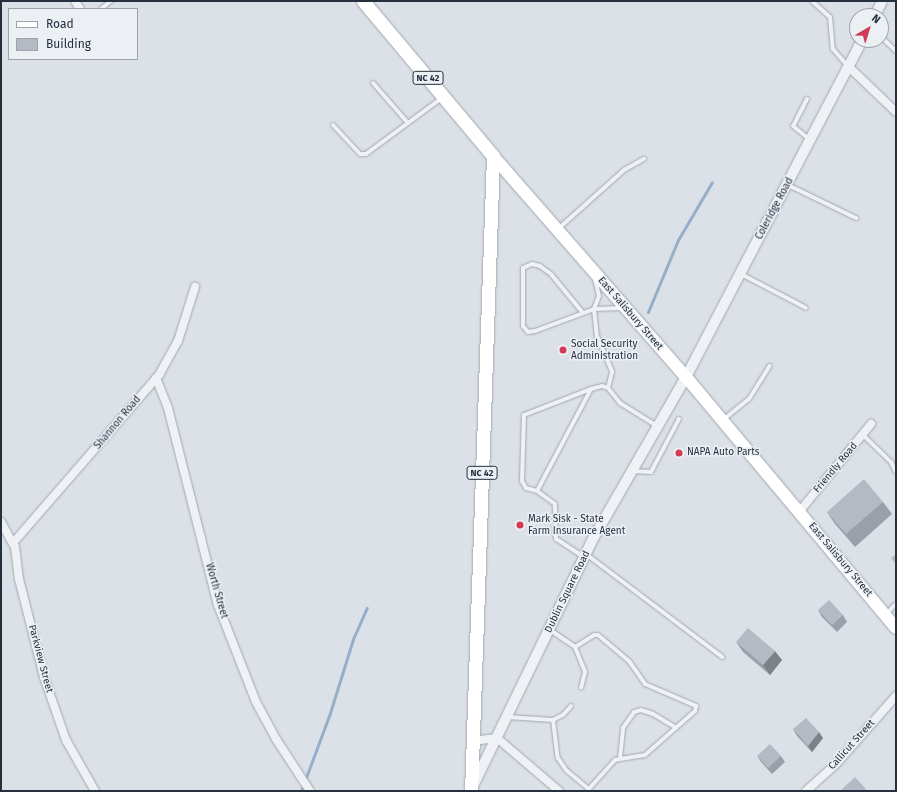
<!DOCTYPE html>
<html>
<head>
<meta charset="utf-8">
<style>
  body { margin:0 }
  #map { position:relative; width:897px; height:792px; overflow:hidden; background:#dce1e7; font-family:"Fira Sans",sans-serif }
  div>[style] { position:absolute }
  .stream>* { height:3px; margin:-1.5px; padding:0 1.5px; transform-origin:1.5px; border-radius:1.5px; background:#95afc9 }
  .roads { filter:drop-shadow(0 0 1px #a1a8b1) drop-shadow(0 0 1px #a1a8b1) }
  .service>* { height:4px; margin:-2px; padding:0 2px; transform-origin:2px; border-radius:2px; background:#eff1f5 }
  .minor>* { height:8px; margin:-4px; padding:0 4px; transform-origin:4px; border-radius:4px; background:#eff1f5 }
  .tertiary>* { height:10px; margin:-5px; padding:0 5px; transform-origin:5px; border-radius:5px; background:#eff1f5 }
  .secondary>* { height:12px; margin:-6px; padding:0 6px; transform-origin:6px; border-radius:6px; background:#fff }
  .primary>* { height:13px; margin:-6.5px; padding:0 6.5px; transform-origin:6.5px; border-radius:6.5px; background:#fff }
  .wall>* { inset:0; background:#9aa0a9 }
  .shaded-wall>* { inset:0; background:#7d8289 }
  .building>* { inset:0; background:#b3bac4 }
  .dots>* { width:11px; height:11px; translate:-50% -50%; box-sizing:border-box; border:2px solid #ecf0f5; border-radius:50% }
  span { translate:-50% -50%; white-space:nowrap; text-align:center; line-height:1.15; -webkit-text-stroke:3px #ecf0f5; paint-order:stroke }
  .shield-label span { padding:1px 3px; background:#ecf0f5; border:1px solid; border-radius:3px; -webkit-text-stroke-width:0 }
  .shield-label { font-size:9px; color:#252f3e; font-weight:700 }
  .street-label { font-size:10px; color:#252f3e }
  .poi-label { font-size:10px; color:#252f3e }
  .left { translate:0 -50%; text-align:left }
  .frame { position:absolute; inset:0; border:2px solid #252f3e; pointer-events:none }
  .legend { position:absolute; left:8px; top:8px; width:130px; height:52px; box-sizing:border-box; background:#ecf0f5; border:1px solid #9ca3ac; margin:0; padding:5px 7px; list-style:none; font-size:12px; color:#252f3e }
  .legend li { display:flex; align-items:center; gap:8px; height:20px }
  .legend b { width:20px; border:1px solid #9ca3ac }
  .north { position:absolute; left:849px; top:8px; width:40px; height:40px; box-sizing:border-box; background:#ecf0f5; border:1px solid #9ca3ac; border-radius:50%; rotate:38deg; font-size:11px; font-weight:700; line-height:16px; text-align:center; color:#252f3e }
  .north::after { content:''; display:block; margin:auto; width:14px; height:18px; background:#d33a53; clip-path:polygon(50% 0,100% 100%,50% 72%,0 100%) }
</style>
</head>
<body>
<div id="map">
  <div class="stream">
    <div style="left:648px;top:312px;width:78px;rotate:-67.4deg"></div>
    <div style="left:678px;top:240px;width:67px;rotate:-59.6deg"></div>
    <div style="left:301px;top:791px;width:83px;rotate:-69.6deg"></div>
    <div style="left:330px;top:713px;width:77px;rotate:-72.7deg"></div>
    <div style="left:353px;top:639px;width:34px;rotate:-66deg"></div>
  </div>
  <div class="roads">
    <div class="service">
      <div style="left:812px;top:1px;width:24px;rotate:42deg"></div>
      <div style="left:830px;top:17px;width:32px;rotate:85deg"></div>
      <div style="left:833px;top:49px;width:21px;rotate:49deg"></div>
      <div style="left:101px;top:9px;width:13px;rotate:-39deg"></div>
      <div style="left:881px;top:37px;width:21px;rotate:43deg"></div>
      <div style="left:373px;top:83px;width:53px;rotate:48.8deg"></div>
      <div style="left:807px;top:99px;width:30px;rotate:117deg"></div>
      <div style="left:793px;top:126px;width:21px;rotate:39deg"></div>
      <div style="left:333px;top:125px;width:40px;rotate:47deg"></div>
      <div style="left:360px;top:154px;width:6px"></div>
      <div style="left:366px;top:154px;width:94px;rotate:-36.4deg"></div>
      <div style="left:788px;top:185px;width:76px;rotate:25.9deg"></div>
      <div style="left:558px;top:229px;width:89px;rotate:-41.8deg"></div>
      <div style="left:624px;top:170px;width:23px;rotate:-29deg"></div>
      <div style="left:741px;top:274px;width:73px;rotate:27.6deg"></div>
      <div style="left:595px;top:279px;width:17px;rotate:77deg"></div>
      <div style="left:599px;top:296px;width:14px;rotate:111deg"></div>
      <div style="left:594px;top:309px;width:28px;rotate:-2deg"></div>
      <div style="left:583px;top:313px;width:50px;rotate:-129.4deg"></div>
      <div style="left:551px;top:274px;width:14px;rotate:-144deg"></div>
      <div style="left:540px;top:266px;width:8px;rotate:-166deg"></div>
      <div style="left:532px;top:264px;width:10px;rotate:156deg"></div>
      <div style="left:523px;top:268px;width:58px;rotate:90deg"></div>
      <div style="left:523px;top:326px;width:8px;rotate:50deg"></div>
      <div style="left:528px;top:332px;width:7px;rotate:-8deg"></div>
      <div style="left:535px;top:331px;width:63px;rotate:-20.4deg"></div>
      <div style="left:594px;top:309px;width:27px;rotate:84deg"></div>
      <div style="left:597px;top:336px;width:39px;rotate:67deg"></div>
      <div style="left:612px;top:372px;width:16px;rotate:104deg"></div>
      <div style="left:724px;top:419px;width:32px;rotate:-39deg"></div>
      <div style="left:749px;top:399px;width:39px;rotate:-58deg"></div>
      <div style="left:863px;top:435px;width:39px;rotate:44deg"></div>
      <div style="left:891px;top:462px;width:11px;rotate:63deg"></div>
      <div style="left:632px;top:471px;width:19px;rotate:3deg"></div>
      <div style="left:651px;top:472px;width:60px;rotate:-62.2deg"></div>
      <div style="left:537px;top:491px;width:11px;rotate:-165deg"></div>
      <div style="left:526px;top:488px;width:8px;rotate:-120deg"></div>
      <div style="left:522px;top:481px;width:66px;rotate:-88.3deg"></div>
      <div style="left:524px;top:415px;width:72px;rotate:-21.2deg"></div>
      <div style="left:586px;top:554px;width:171px;rotate:37.1deg"></div>
      <div style="left:584px;top:557px;width:33px;rotate:-147deg"></div>
      <div style="left:556px;top:539px;width:35px;rotate:-92deg"></div>
      <div style="left:555px;top:504px;width:22px;rotate:-144deg"></div>
      <div style="left:537px;top:491px;width:115px;rotate:-62.1deg"></div>
      <div style="left:591px;top:389px;width:11px;rotate:-15deg"></div>
      <div style="left:602px;top:386px;width:6px;rotate:18deg"></div>
      <div style="left:608px;top:388px;width:19px;rotate:51deg"></div>
      <div style="left:620px;top:403px;width:44px;rotate:31.9deg"></div>
      <div style="left:886px;top:614px;width:14px;rotate:-45deg"></div>
      <div style="left:550px;top:630px;width:30px;rotate:34deg"></div>
      <div style="left:575px;top:647px;width:22px;rotate:-32deg"></div>
      <div style="left:594px;top:635px;width:4px"></div>
      <div style="left:598px;top:635px;width:40px;rotate:40deg"></div>
      <div style="left:629px;top:661px;width:28px;rotate:55deg"></div>
      <div style="left:645px;top:684px;width:56px;rotate:23.3deg"></div>
      <div style="left:696px;top:706px;width:5px;rotate:101deg"></div>
      <div style="left:695px;top:711px;width:67px;rotate:138.7deg"></div>
      <div style="left:645px;top:755px;width:30px;rotate:171deg"></div>
      <div style="left:615px;top:760px;width:42px;rotate:132.1deg"></div>
      <div style="left:575px;top:647px;width:27px;rotate:68deg"></div>
      <div style="left:585px;top:672px;width:16px;rotate:104deg"></div>
      <div style="left:507px;top:717px;width:46px;rotate:3.7deg"></div>
      <div style="left:553px;top:720px;width:38px;rotate:83deg"></div>
      <div style="left:558px;top:758px;width:14px;rotate:56deg"></div>
      <div style="left:566px;top:770px;width:30px;rotate:40deg"></div>
      <div style="left:553px;top:720px;width:11px;rotate:-27deg"></div>
      <div style="left:563px;top:715px;width:12px;rotate:-48deg"></div>
      <div style="left:620px;top:758px;width:30px;rotate:-84deg"></div>
      <div style="left:623px;top:728px;width:19px;rotate:-55deg"></div>
      <div style="left:634px;top:712px;width:7px;rotate:-16deg"></div>
      <div style="left:641px;top:710px;width:13px;rotate:18deg"></div>
      <div style="left:653px;top:714px;width:27px;rotate:31deg"></div>
    </div>
    <div class="minor">
      <div style="left:75px;top:1px;width:9px;rotate:58deg"></div>
      <div style="left:848px;top:66px;width:66px;rotate:43.8deg"></div>
      <div style="left:156px;top:378px;width:32px;rotate:68deg"></div>
      <div style="left:168px;top:408px;width:203px;rotate:75.8deg"></div>
      <div style="left:218px;top:605px;width:104px;rotate:68.6deg"></div>
      <div style="left:256px;top:702px;width:42px;rotate:61.6deg"></div>
      <div style="left:276px;top:739px;width:62px;rotate:56.8deg"></div>
      <div style="left:799px;top:512px;width:114px;rotate:-50.7deg"></div>
      <div style="left:1px;top:522px;width:29px;rotate:61deg"></div>
      <div style="left:15px;top:547px;width:32px;rotate:83deg"></div>
      <div style="left:19px;top:579px;width:101px;rotate:75.7deg"></div>
      <div style="left:44px;top:677px;width:67px;rotate:70.8deg"></div>
      <div style="left:66px;top:740px;width:59px;rotate:60.4deg"></div>
      <div style="left:13px;top:543px;width:223px;rotate:-49deg"></div>
      <div style="left:159px;top:375px;width:39px;rotate:-61deg"></div>
      <div style="left:178px;top:341px;width:57px;rotate:-72.5deg"></div>
      <div style="left:472px;top:741px;width:25px;rotate:-7deg"></div>
      <div style="left:497px;top:738px;width:82px;rotate:40.5deg"></div>
      <div style="left:806px;top:791px;width:40px;rotate:-42deg"></div>
      <div style="left:836px;top:764px;width:91px;rotate:-48.6deg"></div>
    </div>
    <div class="tertiary">
      <div style="left:875px;top:16px;width:17px;rotate:-65deg"></div>
      <div style="left:472px;top:788px;width:279px;rotate:-64.1deg"></div>
      <div style="left:594px;top:537px;width:185px;rotate:-60.1deg"></div>
      <div style="left:686px;top:377px;width:380px;rotate:-62.4deg"></div>
    </div>
    <div class="secondary">
      <div style="left:493px;top:156px;width:293px;rotate:48.9deg"></div>
      <div style="left:686px;top:377px;width:327px;rotate:50.1deg"></div>
    </div>
    <div class="primary">
      <div style="left:363px;top:1px;width:202px;rotate:50deg"></div>
      <div style="left:493px;top:156px;width:635px;rotate:91.98deg"></div>
    </div>
  </div>
  <div class="wall">
    <div style="clip-path:polygon(883px 502px,892px 514px,855px 547px,835px 524px,827px 512px)"></div>
    <div style="clip-path:polygon(818px 610px,843px 615px,847px 622px,837px 632px,822px 617px)"></div>
    <div style="clip-path:polygon(736px 642px,782px 660px,770px 675px,743px 652px)"></div>
    <div style="clip-path:polygon(793px 729px,823px 738px,812px 752px,797px 736px)"></div>
    <div style="clip-path:polygon(757px 756px,781px 756px,785px 762px,772px 774px,761px 762px)"></div>
  </div>
  <div class="shaded-wall">
    <div style="clip-path:polygon(775px 651px,782px 660px,770px 675px,763px 665px)"></div>
    <div style="clip-path:polygon(819px 732px,823px 738px,812px 752px,808px 746px)"></div>
  </div>
  <div class="building">
    <div style="clip-path:polygon(864px 479px,883px 502px,846px 534px,827px 512px)"></div>
    <div style="clip-path:polygon(896px 554px,896px 564px,891px 558px)"></div>
    <div style="clip-path:polygon(829px 600px,843px 615px,832px 625px,818px 610px)"></div>
    <div style="clip-path:polygon(748px 628px,775px 651px,763px 665px,736px 642px)"></div>
    <div style="clip-path:polygon(806px 718px,819px 732px,808px 746px,793px 729px)"></div>
    <div style="clip-path:polygon(770px 744px,781px 756px,768px 768px,757px 756px)"></div>
    <div style="clip-path:polygon(855px 777px,866px 789px,863px 791px,840px 791px)"></div>
  </div>
  <div class="dots">
    <div style="left:563px;top:350px;background:#d33a53"></div>
    <div style="left:679px;top:453px;background:#d33a53"></div>
    <div style="left:520px;top:525px;background:#d33a53"></div>
  </div>
  <div class="shield-label">
    <span style="left:428px;top:78px">NC 42</span>
    <span style="left:482px;top:473px">NC 42</span>
  </div>
  <div class="street-label">
    <span style="left:775px;top:209px;rotate:-62deg">Coleridge Road</span>
    <span style="left:630px;top:314px;rotate:49deg">East Salisbury Street</span>
    <span style="left:118px;top:423px;rotate:-50deg">Shannon Road</span>
    <span style="left:836px;top:468px;rotate:-50deg">Friendly Road</span>
    <span style="left:840px;top:560px;rotate:50deg">East Salisbury Street</span>
    <span style="left:216px;top:591px;rotate:74deg">Worth Street</span>
    <span style="left:568px;top:592px;rotate:-64deg">Dublin Square Road</span>
    <span style="left:40px;top:659px;rotate:75deg">Parkview Street</span>
    <span style="left:852px;top:745px;rotate:-48deg">Callicut Street</span>
  </div>
  <div class="poi-label">
    <span class="left" style="left:571px;top:350px">Social Security<br>Administration</span>
    <span class="left" style="left:687px;top:453px">NAPA Auto Parts</span>
    <span class="left" style="left:528px;top:525px">Mark Sisk - State<br>Farm Insurance Agent</span>
  </div>
  <div class="frame"></div>
  <ul class="legend">
  <li><b style="height:5px;background:#fff"></b>Road</li>
  <li><b style="height:11px;background:#b3bac4"></b>Building</li>
  </ul>
  <div class="north">N</div>
</div>
</body>
</html>
